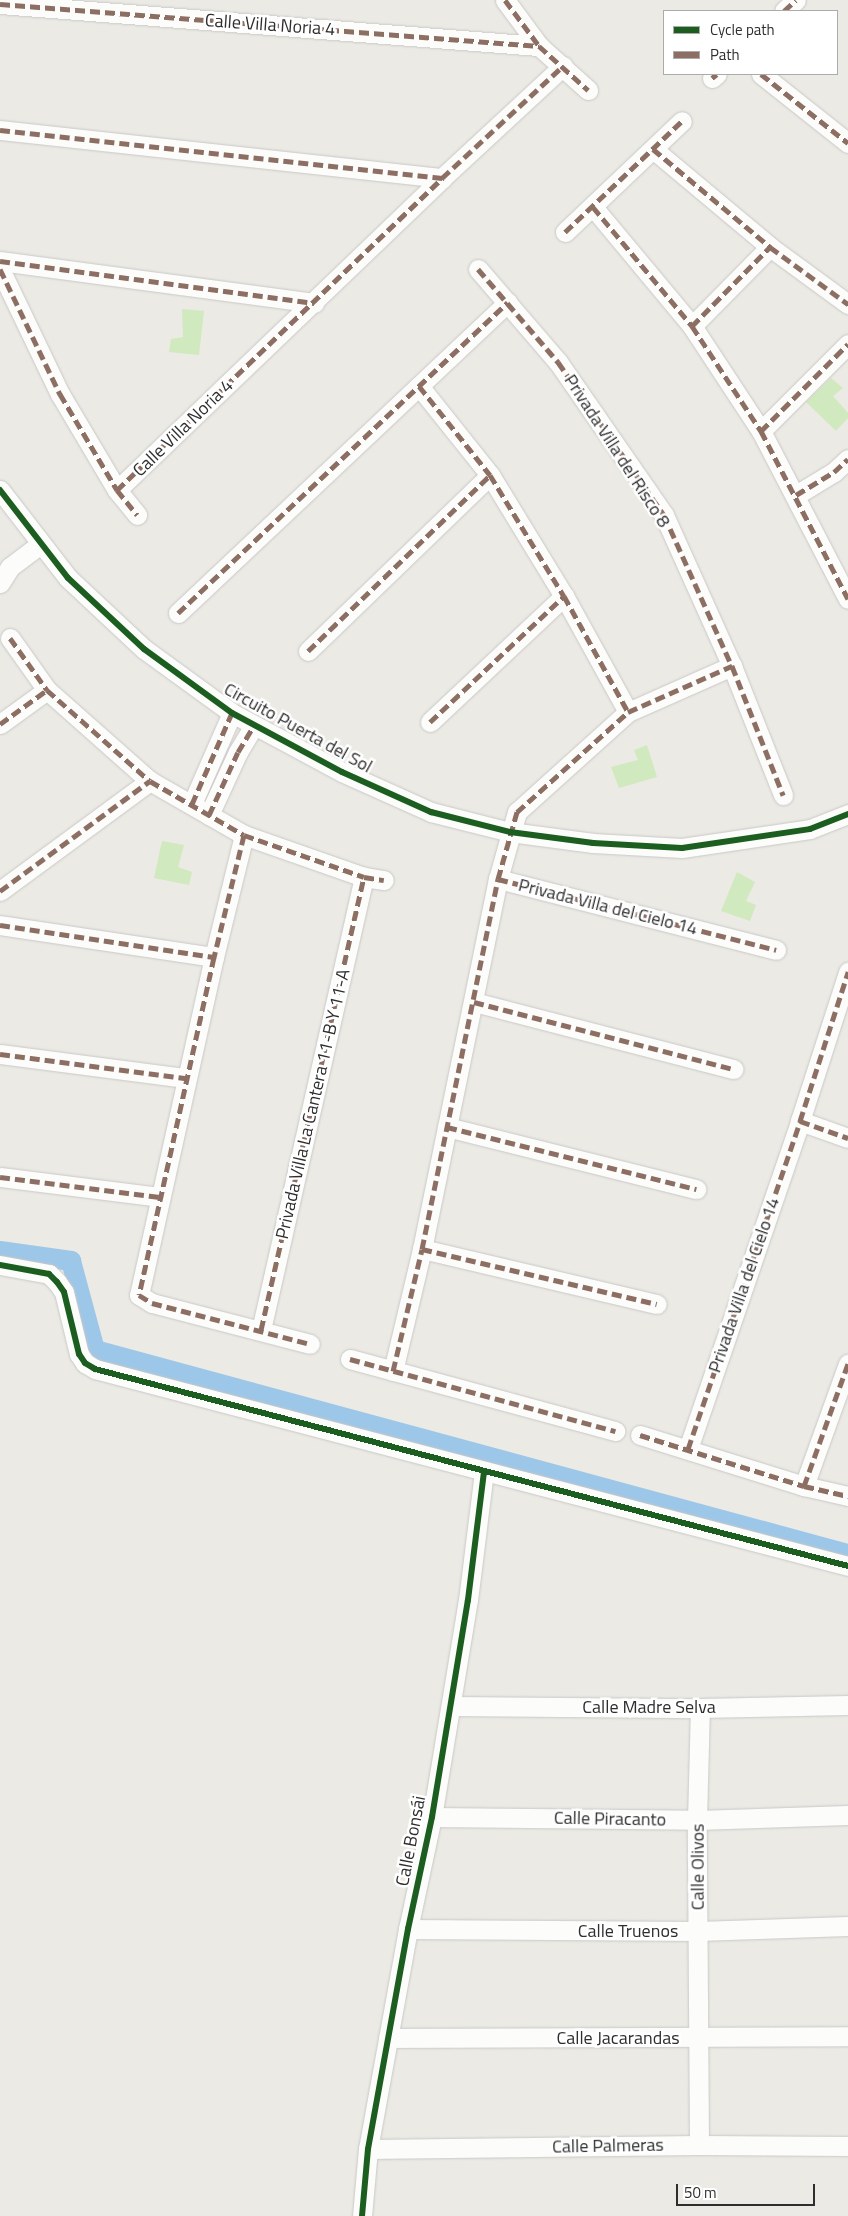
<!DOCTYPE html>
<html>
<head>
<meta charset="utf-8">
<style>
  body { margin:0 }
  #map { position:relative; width:848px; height:2216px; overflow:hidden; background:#ebeae4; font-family:"Titillium Web",sans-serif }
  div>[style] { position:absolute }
  .pitch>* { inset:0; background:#d1e9be }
  .canal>* { height:20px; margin:-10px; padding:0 10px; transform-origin:10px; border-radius:10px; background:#9dc7e8 }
  .roads { filter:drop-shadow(0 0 1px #c9c8c8) drop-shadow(0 0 1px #c9c8c8) }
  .minor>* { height:19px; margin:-9.5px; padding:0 9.5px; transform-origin:9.5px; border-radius:9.5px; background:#fcfcfb }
  .quiet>* { height:5px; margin-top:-2.5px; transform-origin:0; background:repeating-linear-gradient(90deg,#8d6e63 0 10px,transparent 0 15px) }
  .cycleway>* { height:6px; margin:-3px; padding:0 3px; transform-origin:3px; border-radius:3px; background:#1b5e20 }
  span { translate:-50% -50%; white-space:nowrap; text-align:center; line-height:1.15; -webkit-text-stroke:5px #fff; paint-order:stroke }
  .street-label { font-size:18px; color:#2e2e2e }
  .legend { position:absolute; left:663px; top:10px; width:175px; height:65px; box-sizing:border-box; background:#fff; border:1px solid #ababab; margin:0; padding:6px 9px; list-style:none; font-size:15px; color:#2e2e2e }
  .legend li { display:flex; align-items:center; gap:10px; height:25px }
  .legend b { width:25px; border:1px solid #ababab }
  .scale { position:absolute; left:676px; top:2184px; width:139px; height:22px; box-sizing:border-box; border:2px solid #2e2e2e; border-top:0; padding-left:6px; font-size:15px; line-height:18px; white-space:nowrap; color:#2e2e2e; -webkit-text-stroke:4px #fff; paint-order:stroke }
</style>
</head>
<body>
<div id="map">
  <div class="pitch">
    <div style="clip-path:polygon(182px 309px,204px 311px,199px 355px,169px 352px,171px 339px,183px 337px)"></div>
    <div style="clip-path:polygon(831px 378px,843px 388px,833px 396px,848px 413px,848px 418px,836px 431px,806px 402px)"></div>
    <div style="clip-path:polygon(647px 745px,657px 777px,619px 788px,611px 767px,638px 760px,634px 750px)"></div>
    <div style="clip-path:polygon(162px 841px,184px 845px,178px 867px,192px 872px,189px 885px,154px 878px)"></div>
    <div style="clip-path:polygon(737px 872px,755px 882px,746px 901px,756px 905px,750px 921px,721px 911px)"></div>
  </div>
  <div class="canal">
    <div style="left:0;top:1251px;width:72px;rotate:8deg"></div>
    <div style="left:71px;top:1261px;width:92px;rotate:74.9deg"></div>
    <div style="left:95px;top:1350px;width:780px;rotate:15.16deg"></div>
  </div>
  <div class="roads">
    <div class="minor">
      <div style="left:505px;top:0;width:57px;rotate:53.5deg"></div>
      <div style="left:539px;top:46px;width:66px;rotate:41.9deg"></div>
      <div style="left:0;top:4px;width:541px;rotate:4.46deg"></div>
      <div style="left:784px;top:11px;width:16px;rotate:-43deg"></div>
      <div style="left:761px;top:74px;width:111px;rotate:38.4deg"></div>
      <div style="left:712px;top:78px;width:6px;rotate:-39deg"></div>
      <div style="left:0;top:130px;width:445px;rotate:6.2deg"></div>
      <div style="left:653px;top:149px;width:153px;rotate:39.9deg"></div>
      <div style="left:770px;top:247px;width:97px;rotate:36.2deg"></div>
      <div style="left:593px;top:207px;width:155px;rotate:50.2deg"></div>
      <div style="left:692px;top:326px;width:126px;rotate:56.7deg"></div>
      <div style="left:761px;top:431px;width:189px;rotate:62.6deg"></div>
      <div style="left:565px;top:232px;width:161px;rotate:-43.5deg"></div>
      <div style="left:0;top:261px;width:317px;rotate:7.6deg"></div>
      <div style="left:0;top:269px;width:139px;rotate:64.4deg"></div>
      <div style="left:60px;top:394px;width:112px;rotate:59.3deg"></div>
      <div style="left:117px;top:490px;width:32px;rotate:51deg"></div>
      <div style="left:478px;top:269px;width:123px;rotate:49.3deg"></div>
      <div style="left:558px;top:362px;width:186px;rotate:55.3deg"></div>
      <div style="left:664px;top:515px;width:166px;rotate:65.8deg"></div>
      <div style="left:732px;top:666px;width:139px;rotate:68.4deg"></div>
      <div style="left:692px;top:326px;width:111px;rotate:-45.4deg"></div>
      <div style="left:419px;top:386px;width:114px;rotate:51.4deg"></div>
      <div style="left:490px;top:475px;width:142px;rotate:58.6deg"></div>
      <div style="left:564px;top:596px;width:132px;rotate:61.1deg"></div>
      <div style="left:761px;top:431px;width:123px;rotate:-45deg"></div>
      <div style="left:0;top:490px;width:111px;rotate:52.3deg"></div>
      <div style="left:68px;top:578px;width:104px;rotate:43.1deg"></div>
      <div style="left:144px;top:649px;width:109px;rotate:36deg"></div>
      <div style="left:232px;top:713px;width:125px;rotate:28.2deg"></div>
      <div style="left:342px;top:772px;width:98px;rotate:24.2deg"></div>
      <div style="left:431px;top:812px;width:81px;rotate:14.2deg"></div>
      <div style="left:510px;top:832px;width:84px;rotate:7.5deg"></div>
      <div style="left:593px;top:843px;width:89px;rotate:3.2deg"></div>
      <div style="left:682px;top:848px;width:129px;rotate:-8.4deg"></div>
      <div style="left:810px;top:829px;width:41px;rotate:-21.5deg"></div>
      <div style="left:117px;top:490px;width:451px;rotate:-43.8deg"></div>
      <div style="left:442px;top:178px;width:165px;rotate:-42.8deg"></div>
      <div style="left:796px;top:495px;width:44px;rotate:-31.2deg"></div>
      <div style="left:834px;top:472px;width:19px;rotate:-43deg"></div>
      <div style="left:0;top:583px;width:19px;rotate:-58deg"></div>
      <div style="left:10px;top:567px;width:38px;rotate:-37deg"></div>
      <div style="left:178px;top:613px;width:453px;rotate:-43.3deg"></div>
      <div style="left:10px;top:638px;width:64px;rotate:54.6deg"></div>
      <div style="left:47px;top:690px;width:137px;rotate:41.5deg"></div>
      <div style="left:150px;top:781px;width:108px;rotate:29.9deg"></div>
      <div style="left:244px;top:835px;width:127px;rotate:19.3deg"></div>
      <div style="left:364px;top:877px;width:20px;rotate:9deg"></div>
      <div style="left:308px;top:651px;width:253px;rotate:-44deg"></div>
      <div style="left:430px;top:722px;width:184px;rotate:-43.2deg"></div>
      <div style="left:0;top:724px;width:58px;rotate:-35.9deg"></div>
      <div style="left:192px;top:804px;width:99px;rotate:-66.3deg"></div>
      <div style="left:209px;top:815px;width:69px;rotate:-65.3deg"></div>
      <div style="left:238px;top:752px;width:31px;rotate:-59deg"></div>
      <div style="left:244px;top:835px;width:126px;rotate:103.8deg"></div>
      <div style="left:214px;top:957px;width:346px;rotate:102.5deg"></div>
      <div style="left:139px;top:1295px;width:15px;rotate:32deg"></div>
      <div style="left:152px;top:1303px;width:163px;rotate:14.5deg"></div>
      <div style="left:498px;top:879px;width:287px;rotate:14.3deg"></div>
      <div style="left:0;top:891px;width:186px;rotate:-36.3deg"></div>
      <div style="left:0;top:925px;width:216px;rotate:8.5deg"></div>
      <div style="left:474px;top:1002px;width:268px;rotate:14.5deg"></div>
      <div style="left:0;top:1054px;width:188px;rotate:7.4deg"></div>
      <div style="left:800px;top:1121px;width:51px;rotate:19.5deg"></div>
      <div style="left:447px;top:1127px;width:257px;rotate:14deg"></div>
      <div style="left:0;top:1177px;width:161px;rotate:7.1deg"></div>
      <div style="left:422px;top:1249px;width:241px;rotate:13.2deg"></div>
      <div style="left:0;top:1265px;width:50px;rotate:10.4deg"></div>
      <div style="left:49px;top:1274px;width:11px;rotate:45deg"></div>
      <div style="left:57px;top:1282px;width:12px;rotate:55deg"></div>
      <div style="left:64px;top:1292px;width:64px;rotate:76.4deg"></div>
      <div style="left:79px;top:1354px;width:11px;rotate:56deg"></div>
      <div style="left:85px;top:1363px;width:12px;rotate:31deg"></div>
      <div style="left:95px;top:1369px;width:778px;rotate:14.66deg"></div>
      <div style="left:261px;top:1330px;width:465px;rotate:-77.2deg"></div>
      <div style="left:350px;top:1359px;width:275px;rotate:15.2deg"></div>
      <div style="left:393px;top:1371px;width:125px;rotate:-76.6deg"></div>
      <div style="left:422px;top:1249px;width:378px;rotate:-78.4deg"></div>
      <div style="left:498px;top:879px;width:70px;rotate:-74.2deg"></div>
      <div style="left:517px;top:812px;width:149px;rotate:-42deg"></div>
      <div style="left:628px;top:712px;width:114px;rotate:-23.9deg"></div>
      <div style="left:640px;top:1435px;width:172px;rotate:17.3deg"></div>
      <div style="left:804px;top:1486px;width:45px;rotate:12.8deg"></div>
      <div style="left:688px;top:1449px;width:347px;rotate:-71.1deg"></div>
      <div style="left:800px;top:1121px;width:157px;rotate:-72.1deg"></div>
      <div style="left:804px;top:1486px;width:130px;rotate:-70.2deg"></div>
      <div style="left:451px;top:1706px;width:249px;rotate:0.5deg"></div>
      <div style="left:700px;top:1708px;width:148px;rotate:-1.2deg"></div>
      <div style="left:432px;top:1817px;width:265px;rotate:0.6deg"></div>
      <div style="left:697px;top:1820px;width:151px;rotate:-1.9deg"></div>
      <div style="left:408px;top:1929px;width:290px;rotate:0.4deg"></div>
      <div style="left:698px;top:1931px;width:150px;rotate:-1.9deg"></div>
      <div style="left:388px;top:2038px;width:460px;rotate:-0.2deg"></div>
      <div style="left:699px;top:2145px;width:325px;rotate:-90.4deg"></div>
      <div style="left:697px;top:1820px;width:112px;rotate:-88.5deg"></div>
      <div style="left:368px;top:2149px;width:331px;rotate:-0.7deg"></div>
      <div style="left:699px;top:2145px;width:149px;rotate:0.4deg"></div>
      <div style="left:362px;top:2216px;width:67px;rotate:-84.9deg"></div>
      <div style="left:368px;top:2149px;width:224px;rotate:-79.7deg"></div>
      <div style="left:408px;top:1929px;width:115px;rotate:-77.9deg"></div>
      <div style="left:432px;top:1817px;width:220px;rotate:-80.6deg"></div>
      <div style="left:468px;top:1600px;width:130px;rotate:-82.9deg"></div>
    </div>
  </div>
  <div class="quiet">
    <div style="left:505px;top:0;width:57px;rotate:53.5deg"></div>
    <div style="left:539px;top:46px;width:66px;rotate:41.9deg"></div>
    <div style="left:0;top:4px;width:541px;rotate:4.46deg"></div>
    <div style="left:784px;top:11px;width:16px;rotate:-43deg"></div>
    <div style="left:761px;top:74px;width:111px;rotate:38.4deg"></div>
    <div style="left:712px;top:78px;width:6px;rotate:-39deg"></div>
    <div style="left:0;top:130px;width:445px;rotate:6.2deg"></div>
    <div style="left:653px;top:149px;width:153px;rotate:39.9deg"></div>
    <div style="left:770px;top:247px;width:97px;rotate:36.2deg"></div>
    <div style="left:593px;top:207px;width:155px;rotate:50.2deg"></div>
    <div style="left:692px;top:326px;width:126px;rotate:56.7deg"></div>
    <div style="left:761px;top:431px;width:189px;rotate:62.6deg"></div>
    <div style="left:565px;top:232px;width:161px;rotate:-43.5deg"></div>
    <div style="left:0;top:261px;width:317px;rotate:7.6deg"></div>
    <div style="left:0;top:269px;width:139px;rotate:64.4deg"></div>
    <div style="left:60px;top:394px;width:112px;rotate:59.3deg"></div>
    <div style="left:117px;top:490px;width:32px;rotate:51deg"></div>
    <div style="left:478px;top:269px;width:123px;rotate:49.3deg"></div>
    <div style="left:558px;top:362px;width:186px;rotate:55.3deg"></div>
    <div style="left:664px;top:515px;width:166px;rotate:65.8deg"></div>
    <div style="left:732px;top:666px;width:139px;rotate:68.4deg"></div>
    <div style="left:692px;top:326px;width:111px;rotate:-45.4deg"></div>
    <div style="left:419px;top:386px;width:114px;rotate:51.4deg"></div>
    <div style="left:490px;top:475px;width:142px;rotate:58.6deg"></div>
    <div style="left:564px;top:596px;width:132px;rotate:61.1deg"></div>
    <div style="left:761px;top:431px;width:123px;rotate:-45deg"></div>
    <div style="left:117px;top:490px;width:451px;rotate:-43.8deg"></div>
    <div style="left:442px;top:178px;width:165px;rotate:-42.8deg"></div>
    <div style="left:796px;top:495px;width:44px;rotate:-31.2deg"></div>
    <div style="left:834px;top:472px;width:19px;rotate:-43deg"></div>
    <div style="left:178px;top:613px;width:453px;rotate:-43.3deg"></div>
    <div style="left:10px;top:638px;width:64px;rotate:54.6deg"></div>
    <div style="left:47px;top:690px;width:137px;rotate:41.5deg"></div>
    <div style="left:150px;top:781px;width:108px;rotate:29.9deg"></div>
    <div style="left:244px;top:835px;width:127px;rotate:19.3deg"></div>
    <div style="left:364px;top:877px;width:20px;rotate:9deg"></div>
    <div style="left:308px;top:651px;width:253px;rotate:-44deg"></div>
    <div style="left:430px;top:722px;width:184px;rotate:-43.2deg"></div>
    <div style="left:0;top:724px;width:58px;rotate:-35.9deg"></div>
    <div style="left:192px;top:804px;width:99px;rotate:-66.3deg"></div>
    <div style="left:209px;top:815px;width:69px;rotate:-65.3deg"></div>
    <div style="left:238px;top:752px;width:31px;rotate:-59deg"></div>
    <div style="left:244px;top:835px;width:126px;rotate:103.8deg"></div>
    <div style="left:214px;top:957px;width:346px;rotate:102.5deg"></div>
    <div style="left:139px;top:1295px;width:15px;rotate:32deg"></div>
    <div style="left:152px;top:1303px;width:163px;rotate:14.5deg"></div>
    <div style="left:498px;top:879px;width:287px;rotate:14.3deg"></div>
    <div style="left:0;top:891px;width:186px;rotate:-36.3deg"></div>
    <div style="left:0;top:925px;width:216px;rotate:8.5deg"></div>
    <div style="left:474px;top:1002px;width:268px;rotate:14.5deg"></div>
    <div style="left:0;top:1054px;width:188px;rotate:7.4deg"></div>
    <div style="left:800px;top:1121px;width:51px;rotate:19.5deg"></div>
    <div style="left:447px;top:1127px;width:257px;rotate:14deg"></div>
    <div style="left:0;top:1177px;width:161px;rotate:7.1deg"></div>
    <div style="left:422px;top:1249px;width:241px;rotate:13.2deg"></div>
    <div style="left:261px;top:1330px;width:465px;rotate:-77.2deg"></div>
    <div style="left:350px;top:1359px;width:275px;rotate:15.2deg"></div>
    <div style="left:393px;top:1371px;width:125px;rotate:-76.6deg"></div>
    <div style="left:422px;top:1249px;width:378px;rotate:-78.4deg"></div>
    <div style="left:498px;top:879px;width:70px;rotate:-74.2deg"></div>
    <div style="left:517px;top:812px;width:149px;rotate:-42deg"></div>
    <div style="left:628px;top:712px;width:114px;rotate:-23.9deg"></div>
    <div style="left:640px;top:1435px;width:172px;rotate:17.3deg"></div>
    <div style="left:804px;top:1486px;width:45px;rotate:12.8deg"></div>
    <div style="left:688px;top:1449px;width:347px;rotate:-71.1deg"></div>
    <div style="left:800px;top:1121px;width:157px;rotate:-72.1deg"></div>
    <div style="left:804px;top:1486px;width:130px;rotate:-70.2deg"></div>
  </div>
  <div class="cycleway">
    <div style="left:0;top:490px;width:111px;rotate:52.3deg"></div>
    <div style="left:68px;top:578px;width:104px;rotate:43.1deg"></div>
    <div style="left:144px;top:649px;width:109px;rotate:36deg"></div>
    <div style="left:232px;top:713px;width:125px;rotate:28.2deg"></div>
    <div style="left:342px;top:772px;width:98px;rotate:24.2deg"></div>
    <div style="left:431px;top:812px;width:81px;rotate:14.2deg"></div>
    <div style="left:510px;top:832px;width:84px;rotate:7.5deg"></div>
    <div style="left:593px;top:843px;width:89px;rotate:3.2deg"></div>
    <div style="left:682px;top:848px;width:129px;rotate:-8.4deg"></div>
    <div style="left:810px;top:829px;width:41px;rotate:-21.5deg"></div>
    <div style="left:0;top:1265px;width:50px;rotate:10.4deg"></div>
    <div style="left:49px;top:1274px;width:11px;rotate:45deg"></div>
    <div style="left:57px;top:1282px;width:12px;rotate:55deg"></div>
    <div style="left:64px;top:1292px;width:64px;rotate:76.4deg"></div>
    <div style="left:79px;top:1354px;width:11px;rotate:56deg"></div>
    <div style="left:85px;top:1363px;width:12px;rotate:31deg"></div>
    <div style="left:95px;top:1369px;width:778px;rotate:14.66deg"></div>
    <div style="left:362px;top:2216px;width:67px;rotate:-84.9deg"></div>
    <div style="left:368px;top:2149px;width:224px;rotate:-79.7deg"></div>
    <div style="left:408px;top:1929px;width:115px;rotate:-77.9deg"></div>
    <div style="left:432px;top:1817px;width:220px;rotate:-80.6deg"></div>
    <div style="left:468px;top:1600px;width:130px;rotate:-82.9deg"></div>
  </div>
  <div class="street-label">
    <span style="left:270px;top:25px;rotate:4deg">Calle Villa Noria 4</span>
    <span style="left:183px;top:428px;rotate:-44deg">Calle Villa Noria 4</span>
    <span style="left:617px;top:451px;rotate:57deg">Privada Villa del Risco 8</span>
    <span style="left:298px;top:728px;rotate:29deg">Circuito Puerta del Sol</span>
    <span style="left:608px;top:907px;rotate:14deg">Privada Villa del Cielo 14</span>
    <span style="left:313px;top:1104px;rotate:-77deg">Privada Villa La Cantera 11-B Y 11-A</span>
    <span style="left:744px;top:1285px;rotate:-71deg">Privada Villa del Cielo 14</span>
    <span style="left:649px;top:1707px">Calle Madre Selva</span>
    <span style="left:610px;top:1819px;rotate:1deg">Calle Piracanto</span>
    <span style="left:411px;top:1841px;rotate:-79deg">Calle Bonsái</span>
    <span style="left:698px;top:1867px;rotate:-90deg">Calle Olivos</span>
    <span style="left:628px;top:1931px">Calle Truenos</span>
    <span style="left:618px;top:2038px">Calle Jacarandas</span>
    <span style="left:608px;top:2146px;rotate:-1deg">Calle Palmeras</span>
  </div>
  <ul class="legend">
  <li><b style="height:6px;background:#1b5e20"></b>Cycle path</li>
  <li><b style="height:6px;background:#8d6e63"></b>Path</li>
  </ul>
  <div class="scale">50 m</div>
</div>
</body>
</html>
